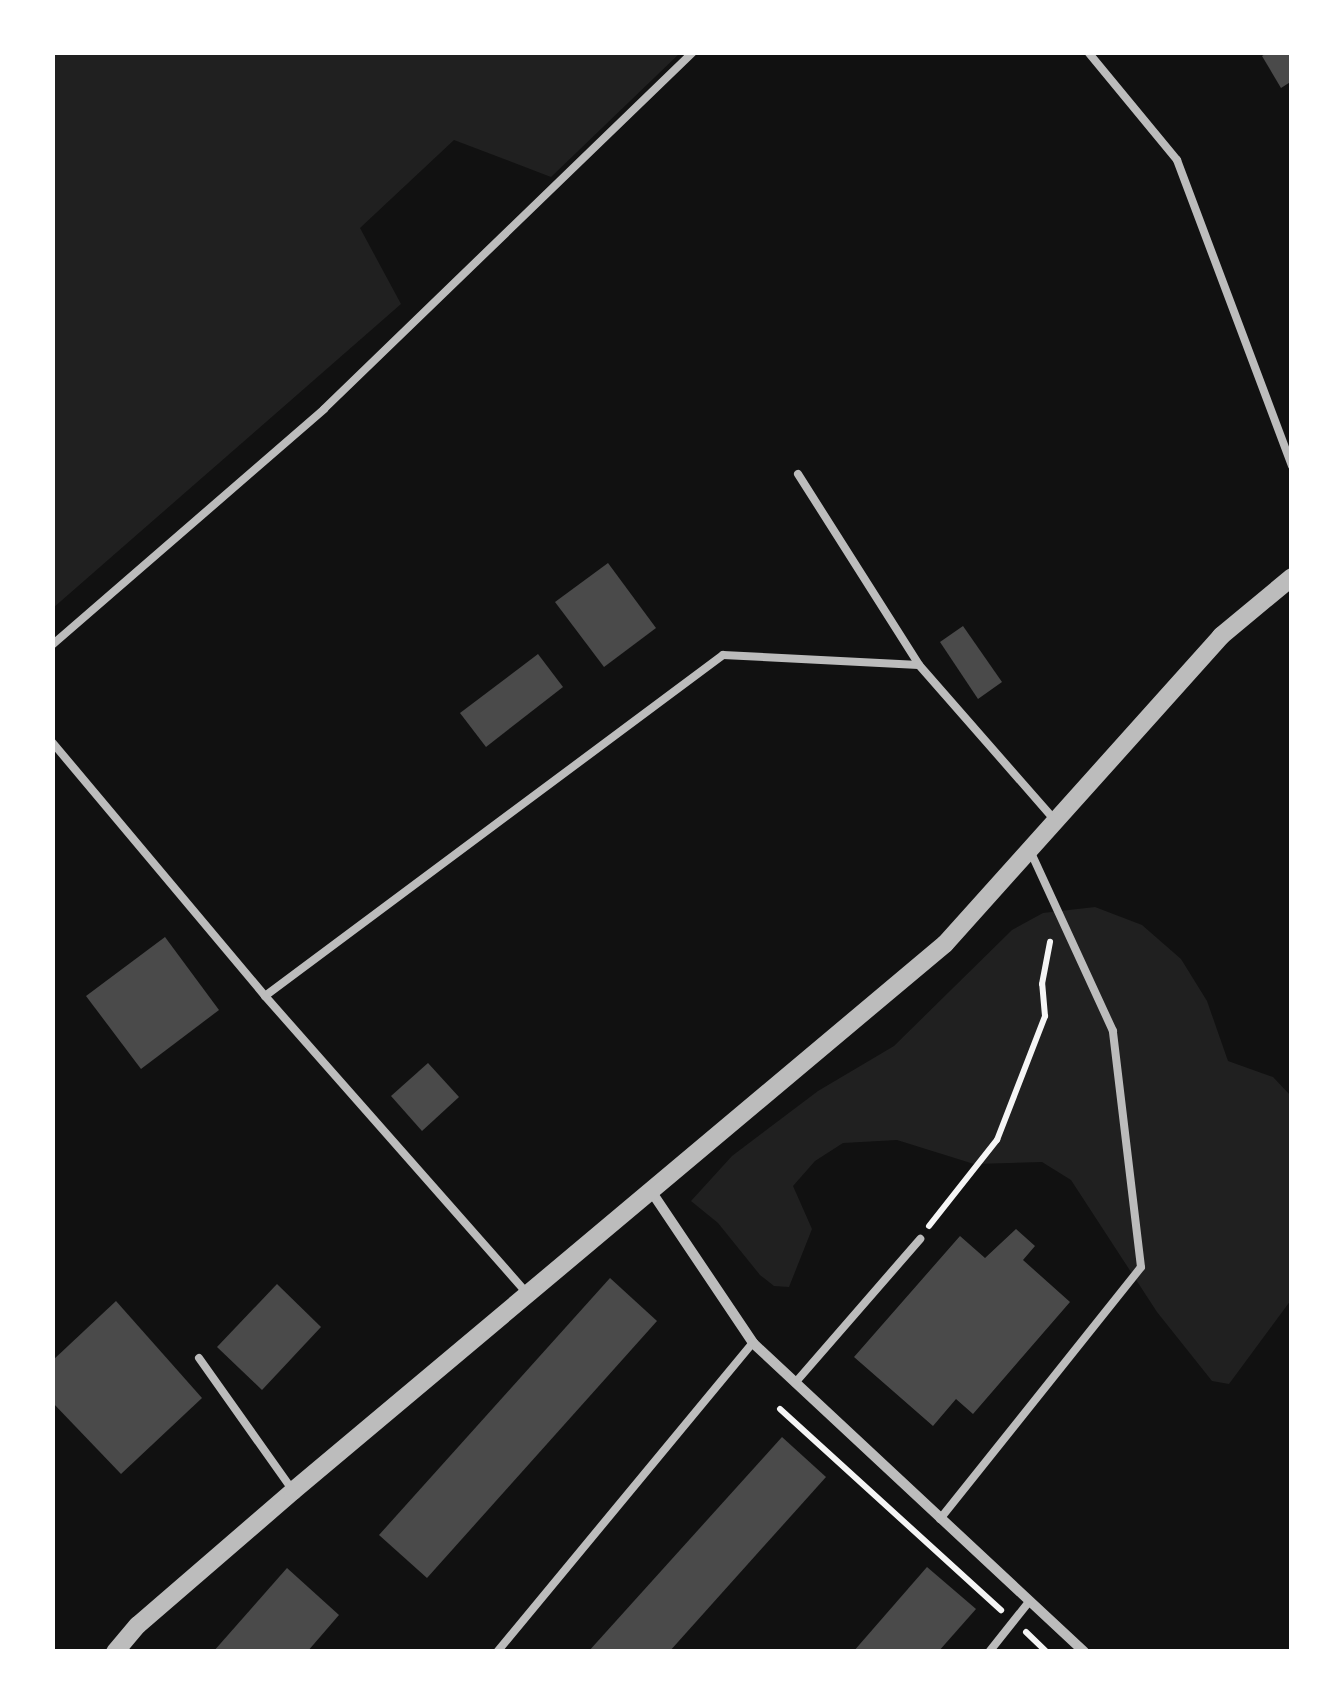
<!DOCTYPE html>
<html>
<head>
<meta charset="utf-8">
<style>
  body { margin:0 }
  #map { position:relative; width:1344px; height:1704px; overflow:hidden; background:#111; font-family:Lora,serif }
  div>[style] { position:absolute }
  .green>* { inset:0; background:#202020 }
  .building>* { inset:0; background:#4a4a4a }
  .path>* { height:6px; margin:-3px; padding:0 3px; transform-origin:3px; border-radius:3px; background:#f5f5f5 }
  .service>* { height:8px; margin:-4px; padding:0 4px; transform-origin:4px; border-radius:4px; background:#bcbcbc }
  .minor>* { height:10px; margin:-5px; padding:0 5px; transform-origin:5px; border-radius:5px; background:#bcbcbc }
  .tertiary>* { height:18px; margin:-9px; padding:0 9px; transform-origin:9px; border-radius:9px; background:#bcbcbc }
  span { translate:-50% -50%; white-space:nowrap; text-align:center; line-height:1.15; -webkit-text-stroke:9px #fff; paint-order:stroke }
  .frame { position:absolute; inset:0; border:55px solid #fff; pointer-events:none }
</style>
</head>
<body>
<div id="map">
  <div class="green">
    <div style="clip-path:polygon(53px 52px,680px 52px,680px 53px,551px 177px,454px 140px,360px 228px,401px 304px,53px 608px)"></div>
    <div style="clip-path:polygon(1095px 907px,1142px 925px,1181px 959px,1207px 1001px,1228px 1061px,1273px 1077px,1291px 1096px,1291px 1300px,1229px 1384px,1212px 1381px,1157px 1312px,1071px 1180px,1042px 1162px,974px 1164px,897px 1140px,843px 1143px,815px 1161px,793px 1186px,812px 1229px,789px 1287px,774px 1286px,760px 1275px,718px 1223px,691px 1201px,732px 1156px,818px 1091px,894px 1046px,1012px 930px,1043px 913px)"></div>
  </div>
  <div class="building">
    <div style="clip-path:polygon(1268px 52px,1292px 52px,1292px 81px,1281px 88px,1262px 56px)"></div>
    <div style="clip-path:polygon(608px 563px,656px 628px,604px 667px,555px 602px)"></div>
    <div style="clip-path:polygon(963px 626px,1002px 682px,978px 699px,940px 642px)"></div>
    <div style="clip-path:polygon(538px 654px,563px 687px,486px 747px,460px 713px)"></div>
    <div style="clip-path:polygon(165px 937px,219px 1010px,141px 1069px,86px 996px)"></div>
    <div style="clip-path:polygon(428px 1063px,459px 1097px,422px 1131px,391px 1096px)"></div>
    <div style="clip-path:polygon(1016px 1229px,1035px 1246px,1023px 1260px,1070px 1302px,973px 1414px,956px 1399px,933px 1426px,854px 1357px,960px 1236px,985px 1258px)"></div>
    <div style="clip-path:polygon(610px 1278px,657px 1321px,427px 1578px,379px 1535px)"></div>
    <div style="clip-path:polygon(277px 1284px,321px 1327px,262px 1390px,217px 1347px)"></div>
    <div style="clip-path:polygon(116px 1301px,202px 1398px,121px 1474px,52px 1402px,52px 1361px)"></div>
    <div style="clip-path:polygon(782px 1437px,826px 1477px,669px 1652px,588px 1652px)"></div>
    <div style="clip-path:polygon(927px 1567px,976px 1609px,938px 1652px,853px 1652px)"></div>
    <div style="clip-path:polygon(287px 1568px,339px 1615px,307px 1652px,213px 1652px)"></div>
  </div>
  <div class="path">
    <div style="left:929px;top:1226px;width:110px;rotate:-51.7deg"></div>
    <div style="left:997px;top:1140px;width:133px;rotate:-68.8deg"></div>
    <div style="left:1045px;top:1016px;width:32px;rotate:-95deg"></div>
    <div style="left:1042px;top:984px;width:43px;rotate:-79.2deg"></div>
    <div style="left:780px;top:1409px;width:299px;rotate:42.3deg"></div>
    <div style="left:1026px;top:1632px;width:29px;rotate:44deg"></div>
  </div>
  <div class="service">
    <div style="left:1088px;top:52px;width:140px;rotate:50.5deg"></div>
    <div style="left:1177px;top:160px;width:327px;rotate:69.4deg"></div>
    <div style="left:798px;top:474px;width:226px;rotate:57.6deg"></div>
    <div style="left:919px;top:665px;width:205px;rotate:48.8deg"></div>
    <div style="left:52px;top:645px;width:360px;rotate:-40.9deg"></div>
    <div style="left:324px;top:409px;width:513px;rotate:-44.05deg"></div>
    <div style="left:52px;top:742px;width:331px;rotate:50deg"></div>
    <div style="left:265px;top:996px;width:396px;rotate:48.6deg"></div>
    <div style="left:265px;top:996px;width:571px;rotate:-36.67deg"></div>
    <div style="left:723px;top:655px;width:196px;rotate:2.9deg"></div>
    <div style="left:199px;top:1358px;width:163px;rotate:54.7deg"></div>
    <div style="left:795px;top:1383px;width:191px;rotate:-49deg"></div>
    <div style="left:940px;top:1519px;width:322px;rotate:-51.4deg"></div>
    <div style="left:1141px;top:1267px;width:238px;rotate:-96.8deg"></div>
    <div style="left:1113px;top:1031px;width:196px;rotate:-114.7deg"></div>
    <div style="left:497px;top:1652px;width:401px;rotate:-50.4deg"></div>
    <div style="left:989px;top:1652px;width:63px;rotate:-51.5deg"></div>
  </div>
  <div class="minor">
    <div style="left:651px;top:1191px;width:183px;rotate:56.1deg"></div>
    <div style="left:753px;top:1343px;width:453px;rotate:43deg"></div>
  </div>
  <div class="tertiary">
    <div style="left:115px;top:1652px;width:35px;rotate:-50deg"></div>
    <div style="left:138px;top:1625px;width:205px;rotate:-40.8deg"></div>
    <div style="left:293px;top:1491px;width:851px;rotate:-40deg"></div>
    <div style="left:945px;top:944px;width:414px;rotate:-48.1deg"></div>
    <div style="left:1221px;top:636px;width:92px;rotate:-39.7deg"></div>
  </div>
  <div class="frame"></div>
</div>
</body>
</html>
